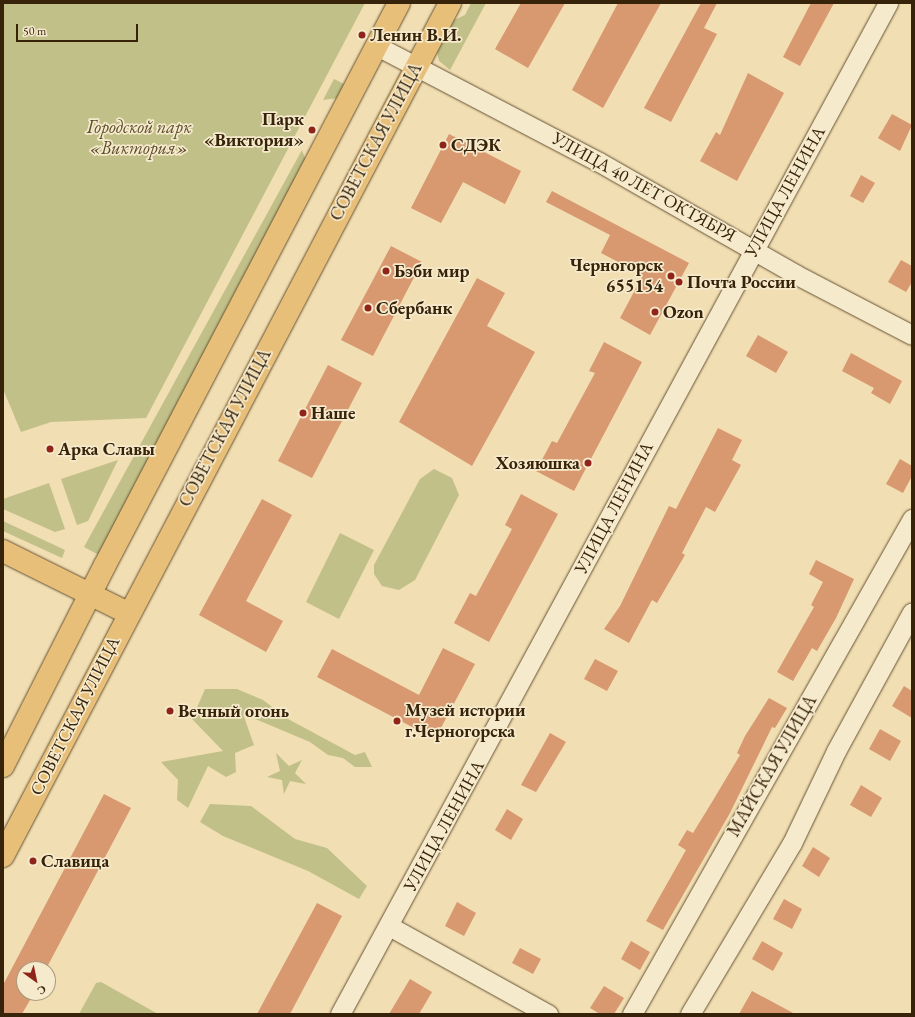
<!DOCTYPE html>
<html>
<head>
<meta charset="utf-8">
<style>
  body { margin:0 }
  #map { position:relative; width:915px; height:1017px; overflow:hidden; background:#f1deb2; font-family:"EB Garamond",serif }
  div>[style] { position:absolute }
  .green>* { inset:0; background:#c0c088 }
  .building>* { inset:0; background:#d89870 }
  .roads { filter:drop-shadow(0 0 1px #665234) drop-shadow(0 0 1px #665234) }
  .minor>* { height:19px; margin:-9.5px; padding:0 9.5px; transform-origin:9.5px; border-radius:9.5px; background:#f6eacd }
  .major>* { height:22px; margin:-11px; padding:0 11px; transform-origin:11px; border-radius:11px; background:#e8bf79 }
  .dots>* { width:11px; height:11px; translate:-50% -50%; box-sizing:border-box; border:2px solid #f6eacd; border-radius:50% }
  span { translate:-50% -50%; white-space:nowrap; text-align:center; line-height:1.15; -webkit-text-stroke:3.5px #f6eacd; paint-order:stroke }
  .poi-label { font-size:18px; color:#37230a; font-weight:700 }
  .left { translate:0 -50%; text-align:left }
  .right { translate:-100% -50%; text-align:right }
  .park-label { font-size:18px; color:#594a2a; font-style:italic }
  .street-label { font-size:18px; color:#37230a }
  .frame { position:absolute; inset:0; border:4px solid #37230a; pointer-events:none }
  .north { position:absolute; left:16px; top:961px; width:40px; height:40px; box-sizing:border-box; background:#f6eacd; border:1px solid #aa9a7f; border-radius:50%; rotate:147deg; font-size:11px; font-weight:700; line-height:16px; text-align:center; color:#37230a }
  .north::after { content:''; display:block; margin:auto; width:14px; height:18px; background:#8f2418; clip-path:polygon(50% 0,100% 100%,50% 72%,0 100%) }
  .scale { position:absolute; left:16px; top:24px; width:122px; height:18px; box-sizing:border-box; border:2px solid #37230a; border-top:0; padding-left:5px; font-size:12px; line-height:14px; white-space:nowrap; color:#37230a; -webkit-text-stroke:3px #f6eacd; paint-order:stroke }
</style>
</head>
<body>
<div id="map">
  <div class="green">
    <div style="clip-path:polygon(3px 3px,365px 3px,146px 418px,51px 422px,21px 432px,3px 389px)"></div>
    <div style="clip-path:polygon(471px 3px,486px 3px,450px 70px,439px 61px,437px 52px,454px 20px,465px 15px)"></div>
    <div style="clip-path:polygon(334px 79px,346px 85px,339px 98px,323px 100px)"></div>
    <div style="clip-path:polygon(302px 150px,307px 164px,99px 555px,84px 547px)"></div>
    <div style="clip-path:polygon(118px 460px,88px 521px,77px 525px,61px 479px)"></div>
    <div style="clip-path:polygon(434px 469px,452px 478px,459px 495px,415px 580px,399px 590px,382px 586px,374px 574px,374px 565px,420px 479px)"></div>
    <div style="clip-path:polygon(49px 483px,65px 529px,55px 532px,3px 509px,3px 499px)"></div>
    <div style="clip-path:polygon(3px 521px,65px 550px,62px 558px,3px 531px)"></div>
    <div style="clip-path:polygon(340px 533px,374px 550px,339px 619px,306px 602px)"></div>
    <div style="clip-path:polygon(205px 689px,237px 689px,263px 700px,288px 719px,355px 755px,365px 752px,372px 767px,355px 767px,343px 758px,328px 755px,310px 742px,243px 714px,254px 745px,235px 753px,236px 772px,226px 777px,208px 766px,188px 808px,177px 800px,178px 780px,161px 762px,223px 751px,192px 719px)"></div>
    <div style="clip-path:polygon(276px 753px,289px 766px,302px 760px,295px 773px,306px 784px,290px 781px,284px 794px,282px 780px,267px 777px,280px 771px)"></div>
    <div style="clip-path:polygon(210px 804px,251px 806px,295px 839px,327px 848px,367px 886px,359px 899px,308px 871px,223px 836px,200px 822px)"></div>
    <div style="clip-path:polygon(101px 982px,158px 1014px,79px 1014px,96px 983px)"></div>
  </div>
  <div class="building">
    <div style="clip-path:polygon(521px 3px,565px 3px,528px 68px,495px 49px)"></div>
    <div style="clip-path:polygon(618px 3px,661px 3px,603px 108px,572px 90px)"></div>
    <div style="clip-path:polygon(701px 3px,717px 3px,704px 28px,717px 34px,671px 122px,644px 108px)"></div>
    <div style="clip-path:polygon(811px 3px,834px 3px,800px 66px,783px 57px)"></div>
    <div style="clip-path:polygon(748px 73px,784px 93px,737px 181px,700px 161px,716px 132px,720px 135px)"></div>
    <div style="clip-path:polygon(892px 114px,912px 125px,900px 151px,878px 138px)"></div>
    <div style="clip-path:polygon(449px 134px,521px 171px,505px 204px,463px 182px,441px 223px,411px 208px)"></div>
    <div style="clip-path:polygon(861px 175px,875px 183px,863px 203px,850px 196px)"></div>
    <div style="clip-path:polygon(552px 191px,689px 263px,650px 335px,620px 318px,643px 275px,601px 253px,610px 235px,546px 202px)"></div>
    <div style="clip-path:polygon(391px 246px,422px 262px,373px 356px,341px 340px)"></div>
    <div style="clip-path:polygon(901px 260px,912px 266px,912px 282px,906px 292px,888px 282px)"></div>
    <div style="clip-path:polygon(477px 278px,505px 293px,487px 326px,535px 352px,472px 466px,399px 422px)"></div>
    <div style="clip-path:polygon(758px 335px,788px 352px,776px 373px,746px 356px)"></div>
    <div style="clip-path:polygon(604px 342px,642px 362px,574px 491px,536px 471px,552px 441px,557px 443px,595px 373px,589px 371px)"></div>
    <div style="clip-path:polygon(851px 353px,902px 381px,890px 404px,871px 393px,874px 388px,842px 371px)"></div>
    <div style="clip-path:polygon(328px 365px,362px 383px,312px 478px,278px 461px)"></div>
    <div style="clip-path:polygon(718px 428px,742px 440px,732px 460px,741px 465px,715px 512px,706px 507px,682px 553px,685px 555px,657px 603px,652px 600px,629px 643px,604px 629px,620px 606px,669px 506px,676px 509px)"></div>
    <div style="clip-path:polygon(900px 459px,912px 466px,912px 476px,903px 493px,886px 484px)"></div>
    <div style="clip-path:polygon(521px 494px,558px 514px,489px 642px,454px 623px,470px 593px,476px 596px,512px 529px,505px 525px)"></div>
    <div style="clip-path:polygon(262px 499px,292px 515px,246px 601px,283px 621px,266px 652px,199px 615px)"></div>
    <div style="clip-path:polygon(816px 560px,854px 579px,836px 618px,817px 651px,812px 648px,793px 681px,777px 672px,814px 607px,811px 605px,823px 582px,809px 574px)"></div>
    <div style="clip-path:polygon(443px 648px,475px 664px,435px 739px,317px 677px,332px 649px,419px 695px)"></div>
    <div style="clip-path:polygon(595px 659px,618px 671px,607px 691px,584px 679px)"></div>
    <div style="clip-path:polygon(904px 686px,912px 691px,912px 718px,892px 706px)"></div>
    <div style="clip-path:polygon(769px 698px,787px 708px,775px 728px,772px 727px,730px 813px,663px 930px,646px 921px,686px 850px,678px 845px,687px 830px,693px 833px,712px 802px,740px 755px,737px 753px,745px 736px)"></div>
    <div style="clip-path:polygon(880px 729px,901px 741px,890px 761px,869px 749px)"></div>
    <div style="clip-path:polygon(550px 733px,566px 742px,536px 792px,521px 785px)"></div>
    <div style="clip-path:polygon(861px 785px,882px 798px,871px 817px,850px 805px)"></div>
    <div style="clip-path:polygon(104px 794px,131px 808px,46px 969px,24px 969px,24px 993px,34px 993px,22px 1014px,3px 1014px,3px 985px)"></div>
    <div style="clip-path:polygon(507px 809px,523px 819px,511px 840px,495px 830px)"></div>
    <div style="clip-path:polygon(813px 847px,830px 858px,819px 877px,802px 866px)"></div>
    <div style="clip-path:polygon(784px 899px,802px 909px,792px 929px,773px 919px)"></div>
    <div style="clip-path:polygon(457px 902px,476px 913px,464px 936px,445px 926px)"></div>
    <div style="clip-path:polygon(317px 903px,342px 916px,290px 1014px,257px 1014px)"></div>
    <div style="clip-path:polygon(631px 941px,650px 952px,640px 970px,621px 959px)"></div>
    <div style="clip-path:polygon(762px 941px,783px 953px,773px 971px,752px 959px)"></div>
    <div style="clip-path:polygon(520px 948px,541px 959px,533px 974px,512px 963px)"></div>
    <div style="clip-path:polygon(410px 979px,432px 992px,419px 1014px,389px 1014px)"></div>
    <div style="clip-path:polygon(604px 986px,624px 998px,614px 1014px,600px 1014px,590px 1008px)"></div>
    <div style="clip-path:polygon(752px 991px,795px 1014px,739px 1014px)"></div>
  </div>
  <div class="roads">
    <div class="minor">
      <div style="left:377px;top:46px;width:250px;rotate:27.6deg"></div>
      <div style="left:599px;top:162px;width:226px;rotate:29.7deg"></div>
      <div style="left:795px;top:274px;width:132px;rotate:27.5deg"></div>
      <div style="left:389px;top:926px;width:182px;rotate:29deg"></div>
      <div style="left:340px;top:1014px;width:1150px;rotate:-61.54deg"></div>
      <div style="left:632px;top:1014px;width:569px;rotate:-60.51deg"></div>
      <div style="left:690px;top:1014px;width:199px;rotate:-59.2deg"></div>
      <div style="left:792px;top:843px;width:102px;rotate:-64.4deg"></div>
      <div style="left:836px;top:751px;width:158px;rotate:-61.3deg"></div>
    </div>
    <div class="major">
      <div style="left:3px;top:551px;width:140px;rotate:26.4deg"></div>
      <div style="left:3px;top:766px;width:225px;rotate:-63.1deg"></div>
      <div style="left:105px;top:565px;width:634px;rotate:-62.38deg"></div>
      <div style="left:3px;top:856px;width:963px;rotate:-62.34deg"></div>
    </div>
  </div>
  <div class="dots">
    <div style="left:362px;top:35px;background:#8f2418"></div>
    <div style="left:312px;top:130px;background:#8f2418"></div>
    <div style="left:443px;top:145px;background:#8f2418"></div>
    <div style="left:386px;top:271px;background:#8f2418"></div>
    <div style="left:671px;top:276px;background:#8f2418"></div>
    <div style="left:679px;top:282px;background:#8f2418"></div>
    <div style="left:368px;top:308px;background:#8f2418"></div>
    <div style="left:655px;top:312px;background:#8f2418"></div>
    <div style="left:303px;top:413px;background:#8f2418"></div>
    <div style="left:50px;top:449px;background:#8f2418"></div>
    <div style="left:588px;top:463px;background:#8f2418"></div>
    <div style="left:170px;top:711px;background:#8f2418"></div>
    <div style="left:397px;top:721px;background:#8f2418"></div>
    <div style="left:33px;top:861px;background:#8f2418"></div>
  </div>
  <div class="poi-label">
    <span class="left" style="left:370px;top:35px">Ленин В.И.</span>
    <span class="right" style="left:304px;top:130px">Парк<br>«Виктория»</span>
    <span class="left" style="left:451px;top:145px">СДЭК</span>
    <span class="right" style="left:663px;top:276px">Черногорск<br>655154</span>
    <span class="left" style="left:394px;top:271px">Бэби мир</span>
    <span class="left" style="left:687px;top:282px">Почта России</span>
    <span class="left" style="left:376px;top:308px">Сбербанк</span>
    <span class="left" style="left:663px;top:312px">Ozon</span>
    <span class="left" style="left:311px;top:413px">Наше</span>
    <span class="left" style="left:58px;top:449px">Арка Славы</span>
    <span class="right" style="left:580px;top:463px">Хозяюшка</span>
    <span class="left" style="left:178px;top:711px">Вечный огонь</span>
    <span class="left" style="left:405px;top:721px">Музей истории<br>г.Черногорска</span>
    <span class="left" style="left:41px;top:861px">Славица</span>
  </div>
  <div class="park-label">
    <span style="left:139px;top:138px">Городской парк<br>«Виктория»</span>
  </div>
  <div class="street-label">
    <span style="left:376px;top:142px;rotate:-62deg">СОВЕТСКАЯ УЛИЦА</span>
    <span style="left:644px;top:187px;rotate:29deg">УЛИЦА 40 ЛЕТ ОКТЯБРЯ</span>
    <span style="left:785px;top:192px;rotate:-61deg">УЛИЦА ЛЕНИНА</span>
    <span style="left:225px;top:428px;rotate:-62deg">СОВЕТСКАЯ УЛИЦА</span>
    <span style="left:614px;top:508px;rotate:-62deg">УЛИЦА ЛЕНИНА</span>
    <span style="left:75px;top:716px;rotate:-63deg">СОВЕТСКАЯ УЛИЦА</span>
    <span style="left:772px;top:766px;rotate:-60deg">МАЙСКАЯ УЛИЦА</span>
    <span style="left:444px;top:826px;rotate:-61deg">УЛИЦА ЛЕНИНА</span>
  </div>
  <div class="frame"></div>
  <div class="north">С</div>
  <div class="scale">50 m</div>
</div>
</body>
</html>
